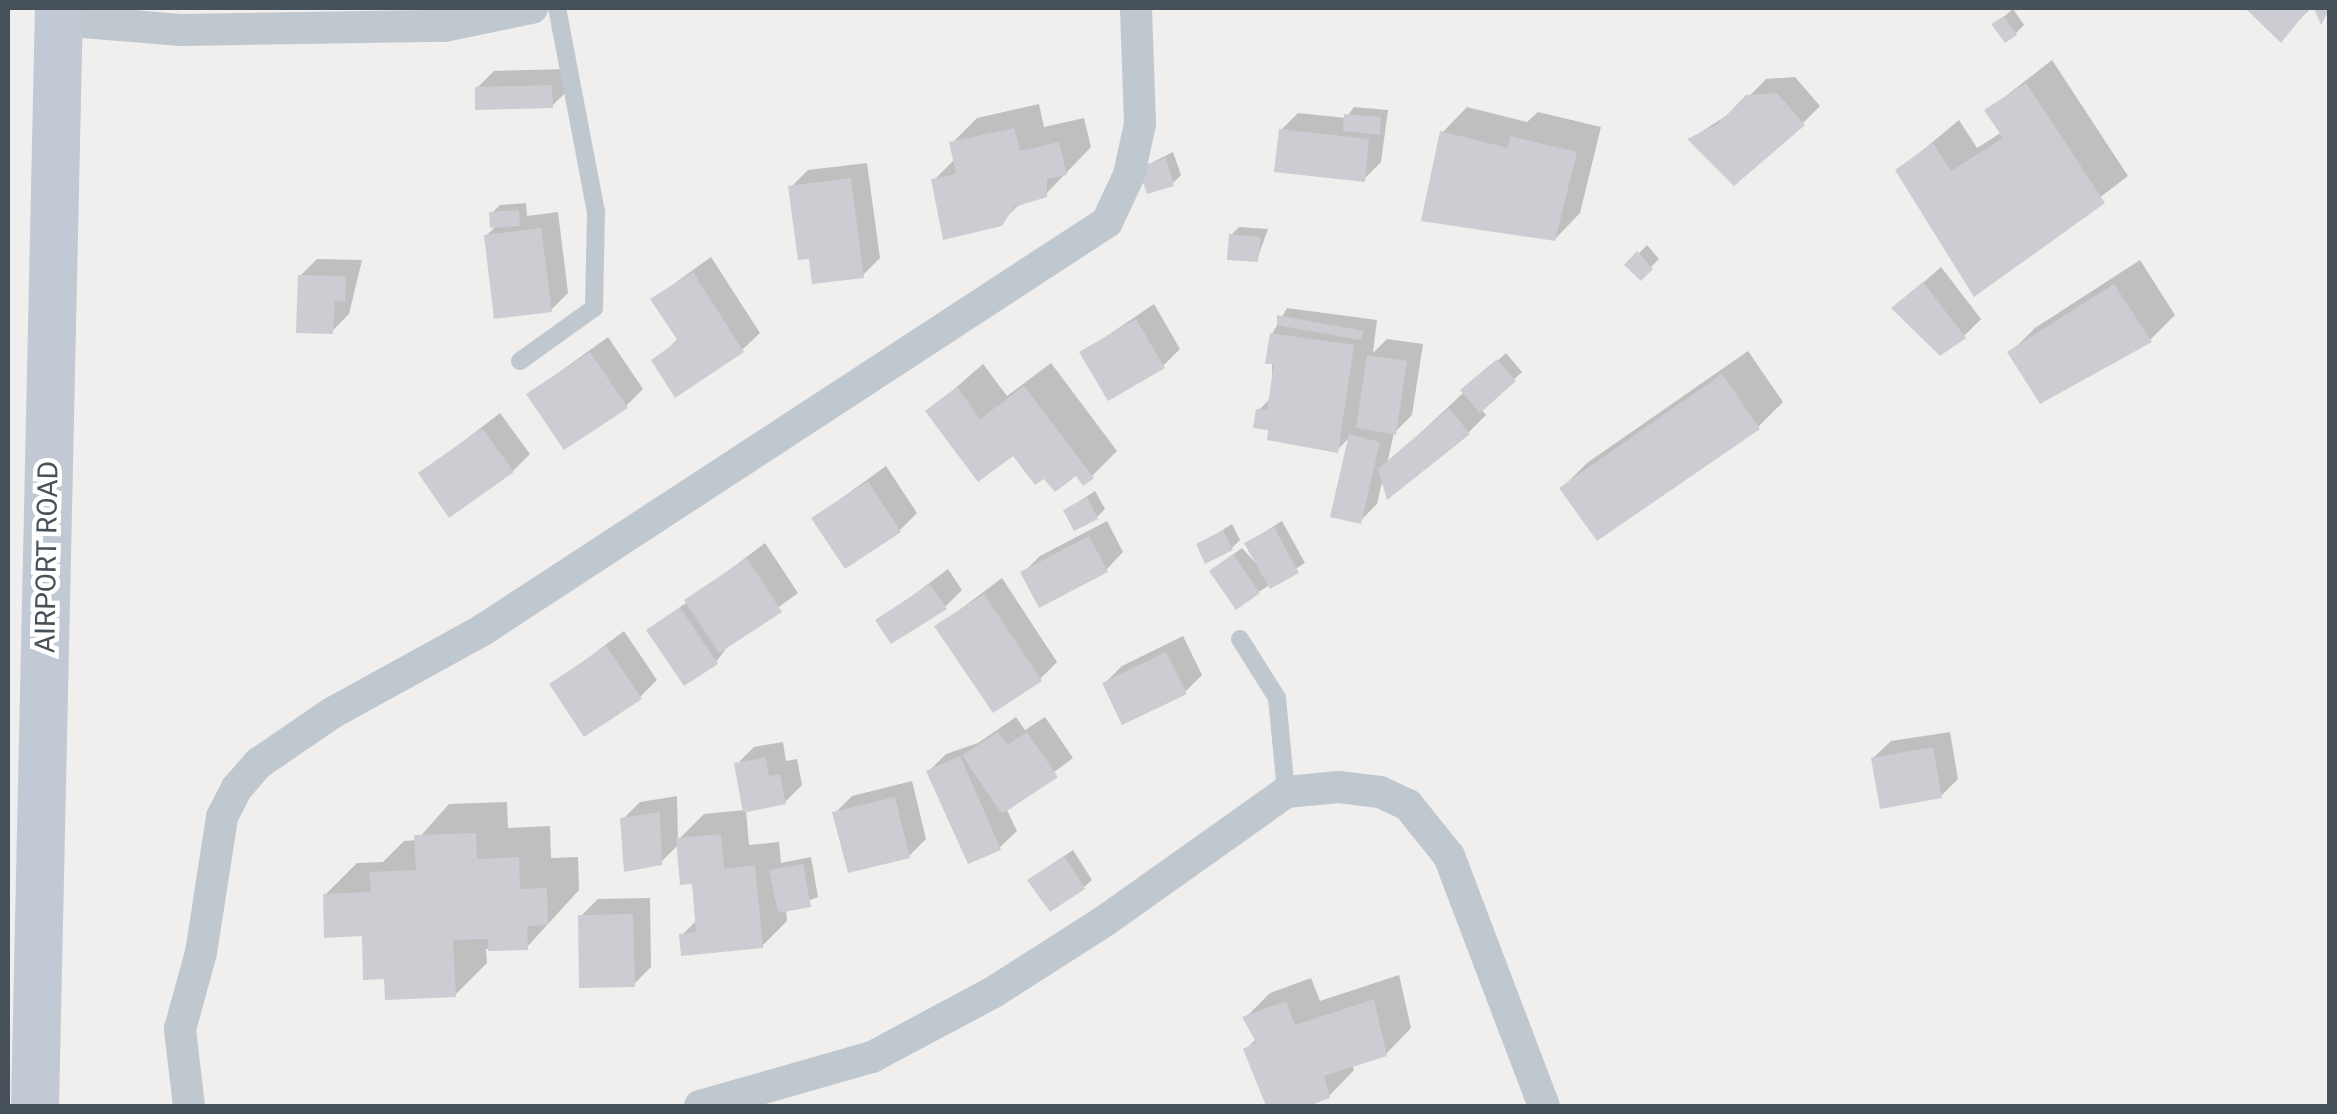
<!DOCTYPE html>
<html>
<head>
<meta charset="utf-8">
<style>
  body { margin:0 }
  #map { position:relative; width:2337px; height:1114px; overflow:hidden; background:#f1eeee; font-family:Roboto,sans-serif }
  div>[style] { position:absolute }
  .shadow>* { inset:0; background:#0003 }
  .building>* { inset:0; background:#cbcdd3 }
  .service>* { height:18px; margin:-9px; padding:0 9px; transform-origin:9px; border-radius:9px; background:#bfc8cf }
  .minor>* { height:32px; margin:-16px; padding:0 16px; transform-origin:16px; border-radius:16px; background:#bfc8cf }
  .secondary>* { height:48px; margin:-24px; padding:0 24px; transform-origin:24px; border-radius:24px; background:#c0c9d4 }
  span { translate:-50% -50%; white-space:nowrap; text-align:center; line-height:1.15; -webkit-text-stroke:9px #fff; paint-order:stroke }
  .street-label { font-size:28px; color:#47515a }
  .frame { position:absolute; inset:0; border:10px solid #47515a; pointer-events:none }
</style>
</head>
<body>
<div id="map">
  <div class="shadow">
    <div style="clip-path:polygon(2249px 8px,2311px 8px,2281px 39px)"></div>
    <div style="clip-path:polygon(2013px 9px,2024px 25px,2016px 33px,1995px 24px)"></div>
    <div style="clip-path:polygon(2052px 60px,2128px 176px,1974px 293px,1899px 170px,1959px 120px,1977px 148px,2002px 132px,1988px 110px)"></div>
    <div style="clip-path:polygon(568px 69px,569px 89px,552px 106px,477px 88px,494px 71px)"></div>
    <div style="clip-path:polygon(1795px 77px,1820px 106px,1803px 123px,1690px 139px,1737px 109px,1766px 79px)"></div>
    <div style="clip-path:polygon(1039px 104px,1044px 127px,1084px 118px,1091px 147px,1045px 195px,1021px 203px,1000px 223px,934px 180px,955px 159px,952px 143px,977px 118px)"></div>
    <div style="clip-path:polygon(1354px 107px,1388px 110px,1381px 162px,1364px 179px,1281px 130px,1298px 113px,1346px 118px)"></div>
    <div style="clip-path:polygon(1467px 107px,1527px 122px,1538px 112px,1601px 127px,1580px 213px,1555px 239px,1442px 133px)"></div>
    <div style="clip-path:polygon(1173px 152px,1181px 175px,1173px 183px,1141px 168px)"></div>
    <div style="clip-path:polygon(867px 163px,880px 258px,863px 275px,811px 256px,791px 187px,808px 170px)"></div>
    <div style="clip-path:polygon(526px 203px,527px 216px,558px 212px,568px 293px,551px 310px,486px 236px,497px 225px,492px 213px,500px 205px)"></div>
    <div style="clip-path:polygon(1239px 227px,1268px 229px,1257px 259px,1231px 235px)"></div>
    <div style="clip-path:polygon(1647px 245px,1659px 259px,1641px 277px,1628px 265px)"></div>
    <div style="clip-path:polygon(711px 257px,760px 333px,742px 350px,654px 361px,679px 338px,653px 299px)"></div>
    <div style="clip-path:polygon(317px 259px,362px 260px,349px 314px,332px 331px,300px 276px)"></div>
    <div style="clip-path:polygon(2140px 260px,2175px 315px,2150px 340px,2010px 353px,2035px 328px)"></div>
    <div style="clip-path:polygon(1941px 267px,1981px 319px,1964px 336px,1894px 308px)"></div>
    <div style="clip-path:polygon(1154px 304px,1180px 349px,1163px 366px,1082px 353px)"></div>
    <div style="clip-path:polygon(1287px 308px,1377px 320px,1373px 353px,1387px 339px,1423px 344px,1412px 415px,1394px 433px,1387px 464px,1506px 353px,1522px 372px,1481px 409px,1486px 415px,1469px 432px,1388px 495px,1383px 478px,1377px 504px,1360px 521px,1351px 436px,1337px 450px,1271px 428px,1259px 410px,1272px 397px,1272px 334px)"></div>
    <div style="clip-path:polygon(608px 337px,643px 389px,626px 406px,529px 394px)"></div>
    <div style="clip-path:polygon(1748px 351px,1783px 402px,1758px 427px,1562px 488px,1587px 463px)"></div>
    <div style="clip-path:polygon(1051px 363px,1117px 451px,1092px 476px,1014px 453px,928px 412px,983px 364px,1007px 396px)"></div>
    <div style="clip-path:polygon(500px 413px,530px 454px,513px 471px,421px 474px)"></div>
    <div style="clip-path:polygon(886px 466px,917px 513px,900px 530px,814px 518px)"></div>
    <div style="clip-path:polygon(1095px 491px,1105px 509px,1097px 517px,1066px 510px)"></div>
    <div style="clip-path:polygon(1107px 521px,1123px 552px,1106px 570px,1023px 573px,1040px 556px)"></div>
    <div style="clip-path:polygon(1282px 521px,1305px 563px,1236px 606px,1220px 564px,1242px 548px,1262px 570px,1247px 543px)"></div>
    <div style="clip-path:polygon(1232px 524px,1240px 540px,1232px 548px,1199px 545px)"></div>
    <div style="clip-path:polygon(765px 543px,798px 593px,731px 642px,716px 662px,650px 630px)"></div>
    <div style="clip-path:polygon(948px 569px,962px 590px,945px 607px,879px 621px)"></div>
    <div style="clip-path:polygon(1002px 578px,1057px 662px,1040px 679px,938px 626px)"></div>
    <div style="clip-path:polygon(624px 631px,657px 680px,640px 697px,552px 685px)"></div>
    <div style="clip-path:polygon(1183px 636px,1202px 675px,1185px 692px,1105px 683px,1122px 666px)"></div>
    <div style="clip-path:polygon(1016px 717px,1025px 730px,1045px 717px,1073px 758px,1006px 808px,1017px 831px,999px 848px,929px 771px,946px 754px,978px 743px)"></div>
    <div style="clip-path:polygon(1950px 732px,1958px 779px,1941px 796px,1873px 758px,1891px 741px)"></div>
    <div style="clip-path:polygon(783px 742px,786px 761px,797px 759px,802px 785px,785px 802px,746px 810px,749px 845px,779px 842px,781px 863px,811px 857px,818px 897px,786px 909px,787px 921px,762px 946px,682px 935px,698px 919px,694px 881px,679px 844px,660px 863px,623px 819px,640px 802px,677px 796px,678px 840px,704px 814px,745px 810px,737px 764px,754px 747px)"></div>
    <div style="clip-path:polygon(912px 781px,926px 839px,909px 856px,835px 813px,852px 796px)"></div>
    <div style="clip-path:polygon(507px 802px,508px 828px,550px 826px,551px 858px,578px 857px,579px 890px,527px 947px,486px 949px,487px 963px,455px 995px,386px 976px,364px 933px,325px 895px,357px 863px,383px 862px,404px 841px,417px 840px,449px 804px)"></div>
    <div style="clip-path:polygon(1073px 850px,1092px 880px,1084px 887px,1039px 873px)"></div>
    <div style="clip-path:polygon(650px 898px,651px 967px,634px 984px,581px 916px,598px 899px)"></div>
    <div style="clip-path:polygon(1399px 975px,1411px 1028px,1386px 1054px,1352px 1064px,1354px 1070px,1329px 1096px,1301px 1106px,1268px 1106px,1246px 1049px,1257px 1038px,1245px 1018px,1270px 993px,1311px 978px,1320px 1001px)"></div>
  </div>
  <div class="building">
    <div style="clip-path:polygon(2245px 8px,2309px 8px,2281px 43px)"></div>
    <div style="clip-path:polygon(2314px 8px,2330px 8px,2321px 25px)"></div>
    <div style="clip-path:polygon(2004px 16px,2017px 35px,2005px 43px,1991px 24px)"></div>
    <div style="clip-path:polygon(2026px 83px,2105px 203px,1974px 297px,1895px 170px,1933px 143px,1951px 171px,2003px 138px,1984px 110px)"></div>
    <div style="clip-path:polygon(552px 85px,553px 108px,475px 110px,475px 87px)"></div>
    <div style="clip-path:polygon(1777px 93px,1805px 125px,1734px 186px,1687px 139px,1718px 124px,1746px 95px)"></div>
    <div style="clip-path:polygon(1344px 114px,1381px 117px,1380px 135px,1343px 131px)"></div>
    <div style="clip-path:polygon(1014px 128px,1020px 151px,1059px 142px,1067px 175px,1047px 179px,1047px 197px,1014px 207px,1002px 226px,943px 240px,931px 179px,956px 174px,949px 142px)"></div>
    <div style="clip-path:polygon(1279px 129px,1369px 139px,1365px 182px,1274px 172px)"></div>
    <div style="clip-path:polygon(1440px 131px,1508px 148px,1510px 136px,1577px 152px,1555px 241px,1421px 221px)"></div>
    <div style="clip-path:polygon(1166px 158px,1174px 186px,1147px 194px,1138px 167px)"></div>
    <div style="clip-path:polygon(851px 178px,864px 278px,812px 284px,809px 259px,798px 260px,788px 186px)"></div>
    <div style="clip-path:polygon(519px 210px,520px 226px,490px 228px,489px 212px)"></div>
    <div style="clip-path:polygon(541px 228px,552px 312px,494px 319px,484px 235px)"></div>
    <div style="clip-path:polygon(1229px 234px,1261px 237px,1258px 262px,1227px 260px)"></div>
    <div style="clip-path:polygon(1637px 251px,1653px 269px,1641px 281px,1624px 265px)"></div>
    <div style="clip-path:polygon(693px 272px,744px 352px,675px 398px,651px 360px,678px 341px,650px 299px)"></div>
    <div style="clip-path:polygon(298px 275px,346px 276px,345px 302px,335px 301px,333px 334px,296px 333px)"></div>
    <div style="clip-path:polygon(1923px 282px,1966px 338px,1940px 356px,1891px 308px)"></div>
    <div style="clip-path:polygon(2114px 284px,2152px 342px,2040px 404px,2007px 352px)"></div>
    <div style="clip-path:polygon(1277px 315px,1364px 331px,1360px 340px,1277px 325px)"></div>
    <div style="clip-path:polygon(1136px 319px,1165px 368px,1108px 401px,1079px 352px)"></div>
    <div style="clip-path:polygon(1270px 333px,1354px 345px,1338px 453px,1267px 440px,1268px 430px,1253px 428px,1256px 409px,1267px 410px,1274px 364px,1265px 364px)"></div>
    <div style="clip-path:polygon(590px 352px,628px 408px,564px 450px,526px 394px)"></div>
    <div style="clip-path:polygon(1367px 355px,1407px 361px,1396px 435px,1356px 428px)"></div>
    <div style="clip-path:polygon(1497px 359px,1516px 381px,1480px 413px,1460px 390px)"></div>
    <div style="clip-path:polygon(1722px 374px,1760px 429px,1597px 541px,1559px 488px)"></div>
    <div style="clip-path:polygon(1024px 386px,1094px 478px,1083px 486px,1076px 476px,1055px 492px,1044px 479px,1035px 485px,1013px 456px,978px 482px,925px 411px,957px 387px,980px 419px)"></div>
    <div style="clip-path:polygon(1449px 408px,1470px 434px,1387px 500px,1378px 469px)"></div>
    <div style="clip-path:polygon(482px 428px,514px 472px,449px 518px,418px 473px)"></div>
    <div style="clip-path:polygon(1349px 434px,1380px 442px,1361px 524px,1330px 517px)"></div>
    <div style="clip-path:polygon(868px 481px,901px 532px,845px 569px,811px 518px)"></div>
    <div style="clip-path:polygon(1087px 497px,1098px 519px,1074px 531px,1063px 510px)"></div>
    <div style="clip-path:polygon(1274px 527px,1299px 573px,1270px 589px,1244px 543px)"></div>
    <div style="clip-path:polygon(1223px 530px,1233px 550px,1205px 564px,1196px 544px)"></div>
    <div style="clip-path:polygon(1089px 536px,1108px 572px,1039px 608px,1020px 572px)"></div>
    <div style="clip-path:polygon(1233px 554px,1260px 593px,1236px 610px,1209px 571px)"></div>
    <div style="clip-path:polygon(747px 558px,782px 612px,719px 653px,684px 600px)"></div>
    <div style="clip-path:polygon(930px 584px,947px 609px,891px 644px,875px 620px)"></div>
    <div style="clip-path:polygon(984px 594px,1042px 681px,993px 713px,934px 626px)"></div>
    <div style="clip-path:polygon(680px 607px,718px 664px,684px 686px,646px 630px)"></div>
    <div style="clip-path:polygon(606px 646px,642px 699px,584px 737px,549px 684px)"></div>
    <div style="clip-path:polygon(1166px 652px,1187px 694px,1122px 725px,1102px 683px)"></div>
    <div style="clip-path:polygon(998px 732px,1007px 745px,1027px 732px,1058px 777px,1002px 814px,962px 755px)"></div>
    <div style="clip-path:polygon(1933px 747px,1942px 798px,1880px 809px,1871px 758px)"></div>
    <div style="clip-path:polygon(960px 756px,1001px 850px,968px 864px,926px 771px)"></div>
    <div style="clip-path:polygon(766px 757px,769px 776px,780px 774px,786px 804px,743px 813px,734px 763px)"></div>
    <div style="clip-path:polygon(895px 797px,910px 858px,848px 873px,832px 812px)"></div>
    <div style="clip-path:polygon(660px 812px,662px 865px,624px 872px,620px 818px)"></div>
    <div style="clip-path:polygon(476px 833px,477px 859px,519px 857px,520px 889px,547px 888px,548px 925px,527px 926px,528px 950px,488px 951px,488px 939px,453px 940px,456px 997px,385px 1000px,384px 979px,363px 980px,362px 936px,324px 938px,323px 894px,371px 892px,369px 872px,416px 870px,414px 835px)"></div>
    <div style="clip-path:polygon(721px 834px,724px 869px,755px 865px,763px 948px,681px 956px,679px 934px,696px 932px,692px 884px,680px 885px,676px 838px)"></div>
    <div style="clip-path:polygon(1064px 856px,1085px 889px,1050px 912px,1027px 880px)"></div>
    <div style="clip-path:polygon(803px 864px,811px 907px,778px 913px,769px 870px)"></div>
    <div style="clip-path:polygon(633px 914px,635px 987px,579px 988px,578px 915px)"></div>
    <div style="clip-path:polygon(1374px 999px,1387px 1056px,1324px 1076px,1330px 1098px,1308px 1106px,1266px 1106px,1243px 1049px,1256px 1042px,1242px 1017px,1286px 1001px,1295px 1025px)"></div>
  </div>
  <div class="service">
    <div style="left:520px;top:361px;width:91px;rotate:-35.6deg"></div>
    <div style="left:594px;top:308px;width:96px;rotate:-88.8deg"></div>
    <div style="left:596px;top:212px;width:208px;rotate:-100.8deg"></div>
    <div style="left:1240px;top:639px;width:70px;rotate:57.9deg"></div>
    <div style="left:1277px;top:698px;width:94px;rotate:84.5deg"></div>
  </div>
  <div class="minor">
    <div style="left:59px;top:20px;width:122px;rotate:4.7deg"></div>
    <div style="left:181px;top:30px;width:263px;rotate:-0.9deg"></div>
    <div style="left:444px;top:26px;width:90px;rotate:-11.6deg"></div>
    <div style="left:189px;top:1106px;width:78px;rotate:-96.7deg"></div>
    <div style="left:180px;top:1029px;width:79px;rotate:-74.6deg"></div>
    <div style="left:201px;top:953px;width:138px;rotate:-81.2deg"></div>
    <div style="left:222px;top:817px;width:33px;rotate:-63deg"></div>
    <div style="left:237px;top:788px;width:33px;rotate:-49deg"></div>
    <div style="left:259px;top:763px;width:88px;rotate:-34.4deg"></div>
    <div style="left:332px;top:713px;width:170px;rotate:-28.8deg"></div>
    <div style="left:481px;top:631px;width:748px;rotate:-33.16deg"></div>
    <div style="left:1107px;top:222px;width:52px;rotate:-64.9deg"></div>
    <div style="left:1129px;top:175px;width:52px;rotate:-77.8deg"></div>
    <div style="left:1140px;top:124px;width:116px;rotate:-92deg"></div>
    <div style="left:700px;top:1106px;width:179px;rotate:-15.9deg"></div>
    <div style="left:872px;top:1057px;width:136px;rotate:-28.1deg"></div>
    <div style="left:992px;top:993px;width:135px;rotate:-32.6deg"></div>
    <div style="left:1106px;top:920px;width:221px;rotate:-35.4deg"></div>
    <div style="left:1286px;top:792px;width:53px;rotate:-5.4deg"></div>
    <div style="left:1339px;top:787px;width:41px;rotate:7deg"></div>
    <div style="left:1380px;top:792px;width:31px;rotate:25deg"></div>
    <div style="left:1408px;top:805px;width:65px;rotate:51.2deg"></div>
    <div style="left:1449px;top:856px;width:267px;rotate:69.2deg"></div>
  </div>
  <div class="secondary">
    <div style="left:35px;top:1106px;width:1098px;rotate:-88.75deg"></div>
  </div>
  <div class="street-label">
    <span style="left:47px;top:557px;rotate:-89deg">AIRPORT ROAD</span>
  </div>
  <div class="frame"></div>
</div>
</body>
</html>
